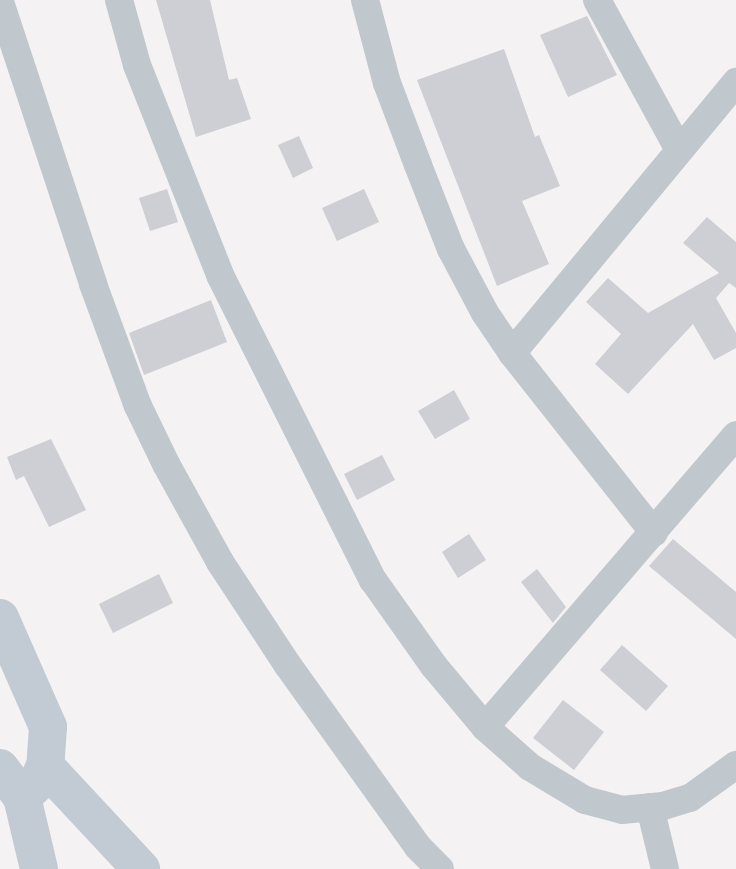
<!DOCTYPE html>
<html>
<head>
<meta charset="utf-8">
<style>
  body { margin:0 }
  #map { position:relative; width:736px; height:869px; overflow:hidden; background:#f4f2f2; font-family:"IBM Plex Sans",sans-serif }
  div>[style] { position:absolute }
  .building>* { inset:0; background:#cdcfd4 }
  .street>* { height:28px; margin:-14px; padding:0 14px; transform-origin:14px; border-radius:14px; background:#c0c7cd }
  .secondary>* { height:38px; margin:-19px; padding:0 19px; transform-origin:19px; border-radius:19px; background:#c2cbd3 }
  span { translate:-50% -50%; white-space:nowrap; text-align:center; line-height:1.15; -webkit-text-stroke:6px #fff; paint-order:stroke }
</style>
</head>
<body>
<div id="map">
  <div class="building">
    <div style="clip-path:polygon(156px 0,210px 0,229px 80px,237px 78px,251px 119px,196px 137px)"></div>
    <div style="clip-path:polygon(587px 16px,617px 75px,568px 97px,540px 35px)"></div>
    <div style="clip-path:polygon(504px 49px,535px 137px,539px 135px,560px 186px,522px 201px,549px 264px,497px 286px,417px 80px)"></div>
    <div style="clip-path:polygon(299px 136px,313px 168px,293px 178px,278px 145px)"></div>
    <div style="clip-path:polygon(167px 189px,178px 222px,150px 231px,139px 198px)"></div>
    <div style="clip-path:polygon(364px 189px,379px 222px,337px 241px,322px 208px)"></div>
    <div style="clip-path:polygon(707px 217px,736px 242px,736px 288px,729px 283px,716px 298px,736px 333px,736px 348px,714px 360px,693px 324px,628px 394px,595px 364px,621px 334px,586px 302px,608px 278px,648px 313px,719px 273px,683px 243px)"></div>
    <div style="clip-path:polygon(211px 300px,227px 342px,144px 375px,129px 333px)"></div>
    <div style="clip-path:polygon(454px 390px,470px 419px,435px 439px,418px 411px)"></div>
    <div style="clip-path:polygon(51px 439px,86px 510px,49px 527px,24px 476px,16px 480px,7px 457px)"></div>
    <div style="clip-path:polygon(382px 455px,395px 480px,357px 500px,344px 474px)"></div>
    <div style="clip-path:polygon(469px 534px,486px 560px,458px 578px,442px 552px)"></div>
    <div style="clip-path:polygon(673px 539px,736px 592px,736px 639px,649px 566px)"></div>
    <div style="clip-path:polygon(537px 569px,566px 607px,553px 623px,521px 582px)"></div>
    <div style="clip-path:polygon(159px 574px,173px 603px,113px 633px,99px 604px)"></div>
    <div style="clip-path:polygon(622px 645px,668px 686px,646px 711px,600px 670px)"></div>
    <div style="clip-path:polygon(563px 700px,604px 732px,574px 770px,533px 738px)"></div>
  </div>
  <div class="street">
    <div style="left:119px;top:0;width:67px;rotate:74.5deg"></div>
    <div style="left:137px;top:65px;width:226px;rotate:68.4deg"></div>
    <div style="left:220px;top:275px;width:341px;rotate:63.4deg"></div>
    <div style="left:373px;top:580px;width:105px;rotate:54.7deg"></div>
    <div style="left:434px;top:666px;width:80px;rotate:50.1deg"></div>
    <div style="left:485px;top:727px;width:60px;rotate:41.6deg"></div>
    <div style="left:530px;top:767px;width:64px;rotate:31deg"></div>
    <div style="left:585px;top:800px;width:38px;rotate:15deg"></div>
    <div style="left:622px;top:810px;width:41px;rotate:-5.6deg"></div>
    <div style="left:663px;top:806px;width:28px;rotate:-17deg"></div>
    <div style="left:690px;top:798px;width:57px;rotate:-35.7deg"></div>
    <div style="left:365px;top:0;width:86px;rotate:75.2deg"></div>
    <div style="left:387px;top:83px;width:88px;rotate:69.3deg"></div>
    <div style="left:418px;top:165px;width:90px;rotate:68.6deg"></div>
    <div style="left:451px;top:249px;width:72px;rotate:62deg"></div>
    <div style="left:485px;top:313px;width:48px;rotate:56deg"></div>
    <div style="left:512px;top:353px;width:229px;rotate:51.7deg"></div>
    <div style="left:597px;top:0;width:169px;rotate:61.3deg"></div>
    <div style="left:0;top:2px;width:297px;rotate:71.7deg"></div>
    <div style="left:93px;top:284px;width:130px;rotate:69.8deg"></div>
    <div style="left:138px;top:406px;width:64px;rotate:64.2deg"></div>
    <div style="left:166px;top:464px;width:112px;rotate:61.1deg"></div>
    <div style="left:220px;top:562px;width:122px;rotate:56.7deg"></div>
    <div style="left:287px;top:664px;width:225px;rotate:54.4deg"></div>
    <div style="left:418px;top:847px;width:31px;rotate:45deg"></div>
    <div style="left:512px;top:353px;width:352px;rotate:-50.4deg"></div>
    <div style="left:485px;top:727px;width:385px;rotate:-49.3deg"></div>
    <div style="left:650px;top:807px;width:64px;rotate:76.4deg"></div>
  </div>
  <div class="secondary">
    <div style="left:0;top:618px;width:119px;rotate:66.2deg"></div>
    <div style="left:48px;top:727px;width:39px;rotate:94deg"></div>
    <div style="left:45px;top:766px;width:19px;rotate:115deg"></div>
    <div style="left:37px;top:783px;width:21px;rotate:137deg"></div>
    <div style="left:45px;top:766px;width:141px;rotate:47deg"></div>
    <div style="left:0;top:768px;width:36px;rotate:53deg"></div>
    <div style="left:22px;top:797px;width:74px;rotate:76.7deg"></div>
  </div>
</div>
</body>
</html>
